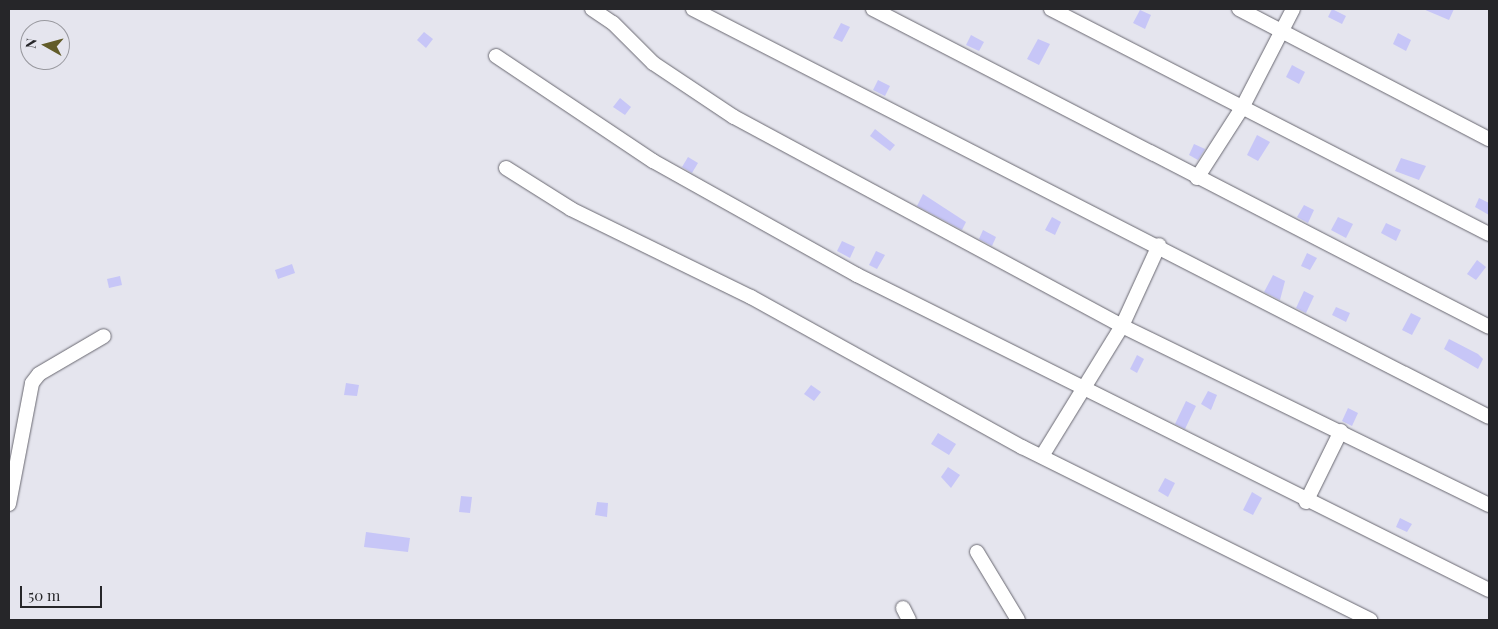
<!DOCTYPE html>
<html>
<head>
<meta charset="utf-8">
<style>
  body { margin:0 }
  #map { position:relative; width:1498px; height:629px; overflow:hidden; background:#e5e5ee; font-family:"Playfair Display",serif }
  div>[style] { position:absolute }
  .building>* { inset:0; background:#c7c6f7 }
  .roads { filter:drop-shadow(0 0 1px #686770) drop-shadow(0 0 1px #686770) }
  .minor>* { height:14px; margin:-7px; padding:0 7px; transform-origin:7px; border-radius:7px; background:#fff }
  span { translate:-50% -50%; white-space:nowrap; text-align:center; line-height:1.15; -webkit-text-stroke:4.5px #e5e5ee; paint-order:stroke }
  .frame { position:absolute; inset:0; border:10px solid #262629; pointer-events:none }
  .north { position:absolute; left:20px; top:20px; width:50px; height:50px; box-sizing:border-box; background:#e5e5ee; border:1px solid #99999f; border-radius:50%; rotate:277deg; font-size:14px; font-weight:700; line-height:20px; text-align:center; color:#262629 }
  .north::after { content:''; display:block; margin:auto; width:18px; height:22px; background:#625c29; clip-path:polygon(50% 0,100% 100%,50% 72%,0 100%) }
  .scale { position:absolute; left:20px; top:586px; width:82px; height:22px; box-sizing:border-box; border:2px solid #262629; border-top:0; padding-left:6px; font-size:15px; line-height:18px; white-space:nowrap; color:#262629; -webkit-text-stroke:4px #e5e5ee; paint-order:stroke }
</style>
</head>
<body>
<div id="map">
  <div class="building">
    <div style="clip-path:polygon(1332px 9px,1346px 16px,1342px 24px,1328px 17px)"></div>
    <div style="clip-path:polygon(1423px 9px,1454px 9px,1449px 20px)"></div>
    <div style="clip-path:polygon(1140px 10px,1151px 15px,1145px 29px,1133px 23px)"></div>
    <div style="clip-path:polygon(841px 23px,850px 27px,842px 42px,833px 38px)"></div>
    <div style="clip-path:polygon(424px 32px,433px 39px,426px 48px,417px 40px)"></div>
    <div style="clip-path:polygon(1398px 33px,1411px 40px,1406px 51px,1393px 44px)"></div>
    <div style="clip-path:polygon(971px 35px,984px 42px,979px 51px,966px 45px)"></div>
    <div style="clip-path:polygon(1038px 39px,1050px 44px,1039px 65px,1027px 59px)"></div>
    <div style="clip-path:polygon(1292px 65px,1305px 72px,1299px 84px,1286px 77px)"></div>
    <div style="clip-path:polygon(878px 80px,890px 86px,885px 96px,873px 90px)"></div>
    <div style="clip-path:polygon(620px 98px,631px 107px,625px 115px,613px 107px)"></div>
    <div style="clip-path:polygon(875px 129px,895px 145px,890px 151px,870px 136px)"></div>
    <div style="clip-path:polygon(1257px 135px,1270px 142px,1258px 161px,1247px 155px)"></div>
    <div style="clip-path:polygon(1194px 144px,1205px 149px,1198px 160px,1189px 155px)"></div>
    <div style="clip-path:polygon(688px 157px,698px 163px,692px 173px,682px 167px)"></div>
    <div style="clip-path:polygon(1401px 158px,1426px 166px,1419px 180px,1395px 171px)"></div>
    <div style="clip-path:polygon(923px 194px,966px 222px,962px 230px,917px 206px)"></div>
    <div style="clip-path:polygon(1479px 198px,1489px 203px,1489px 215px,1475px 207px)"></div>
    <div style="clip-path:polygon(1304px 205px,1314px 210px,1308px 223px,1297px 217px)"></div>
    <div style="clip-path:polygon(1052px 217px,1061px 222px,1055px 235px,1045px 230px)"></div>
    <div style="clip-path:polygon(1338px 217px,1353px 224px,1346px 238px,1331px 230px)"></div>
    <div style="clip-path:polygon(1386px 223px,1401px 230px,1396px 241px,1381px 233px)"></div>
    <div style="clip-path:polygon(983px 230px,996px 237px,992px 246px,979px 239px)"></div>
    <div style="clip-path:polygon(842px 241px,855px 247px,850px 258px,837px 251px)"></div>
    <div style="clip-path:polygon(876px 251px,885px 255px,877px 269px,869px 265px)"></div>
    <div style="clip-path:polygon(1307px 253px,1317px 258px,1310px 270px,1301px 266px)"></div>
    <div style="clip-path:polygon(1477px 260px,1486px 267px,1476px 280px,1467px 274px)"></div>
    <div style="clip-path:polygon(292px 264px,295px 273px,278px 279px,275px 270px)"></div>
    <div style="clip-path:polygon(1273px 275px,1285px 281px,1280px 300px,1264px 292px)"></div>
    <div style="clip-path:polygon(120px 276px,122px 285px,109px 288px,107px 279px)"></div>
    <div style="clip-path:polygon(1304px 291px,1314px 296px,1306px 313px,1296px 308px)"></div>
    <div style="clip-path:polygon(1336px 307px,1350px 313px,1346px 322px,1332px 315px)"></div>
    <div style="clip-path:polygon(1411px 313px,1421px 318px,1412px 335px,1402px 330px)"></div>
    <div style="clip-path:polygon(1449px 339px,1478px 354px,1483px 359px,1478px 369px,1444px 349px)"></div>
    <div style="clip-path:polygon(1137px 355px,1144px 359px,1137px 373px,1130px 369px)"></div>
    <div style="clip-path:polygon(346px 383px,359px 385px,357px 396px,344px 395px)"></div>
    <div style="clip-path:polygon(811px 385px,821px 392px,814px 401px,804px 394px)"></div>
    <div style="clip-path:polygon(1208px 391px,1217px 395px,1211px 410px,1201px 404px)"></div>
    <div style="clip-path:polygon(1186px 401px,1196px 406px,1185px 429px,1175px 424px)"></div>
    <div style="clip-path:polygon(1348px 408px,1358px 413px,1352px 426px,1342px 421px)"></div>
    <div style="clip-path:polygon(938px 433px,956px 444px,949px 455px,931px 444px)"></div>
    <div style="clip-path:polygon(948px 467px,960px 475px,951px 488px,941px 477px)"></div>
    <div style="clip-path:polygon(1165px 478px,1175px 483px,1168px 497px,1158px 491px)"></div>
    <div style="clip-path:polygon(1252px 492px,1262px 498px,1253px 515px,1243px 510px)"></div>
    <div style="clip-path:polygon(461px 496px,472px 497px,470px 513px,459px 512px)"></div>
    <div style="clip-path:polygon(597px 502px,608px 503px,607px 517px,595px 515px)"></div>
    <div style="clip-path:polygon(1400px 518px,1412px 524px,1407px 532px,1396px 527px)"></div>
    <div style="clip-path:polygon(366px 532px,410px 538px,408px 552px,364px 547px)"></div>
  </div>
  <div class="roads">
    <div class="minor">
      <div style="left:592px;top:9px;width:25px;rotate:34deg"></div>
      <div style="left:613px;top:23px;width:57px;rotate:45deg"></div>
      <div style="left:653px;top:63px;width:97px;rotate:33.7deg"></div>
      <div style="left:734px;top:117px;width:441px;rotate:28.3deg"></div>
      <div style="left:1122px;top:326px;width:408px;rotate:26deg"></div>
      <div style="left:693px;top:9px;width:894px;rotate:27.14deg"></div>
      <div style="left:873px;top:9px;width:693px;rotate:27.3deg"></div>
      <div style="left:1051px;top:9px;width:492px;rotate:27.2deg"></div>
      <div style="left:1239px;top:9px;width:282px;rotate:27.5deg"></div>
      <div style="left:496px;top:56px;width:189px;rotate:33.8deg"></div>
      <div style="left:653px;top:161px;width:234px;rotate:29.2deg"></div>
      <div style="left:857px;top:275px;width:706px;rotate:26.49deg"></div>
      <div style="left:506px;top:168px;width:77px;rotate:32.2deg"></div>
      <div style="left:571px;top:209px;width:200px;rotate:26.1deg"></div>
      <div style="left:751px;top:297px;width:310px;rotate:29deg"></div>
      <div style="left:1022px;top:447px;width:389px;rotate:26.4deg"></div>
      <div style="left:1197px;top:178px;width:83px;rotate:-57.3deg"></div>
      <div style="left:1242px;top:108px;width:111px;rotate:-62.7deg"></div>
      <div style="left:1042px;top:456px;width:153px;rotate:-58.4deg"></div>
      <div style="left:1122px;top:326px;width:89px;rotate:-65.4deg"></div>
      <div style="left:1306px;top:502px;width:79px;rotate:-63.8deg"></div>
      <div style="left:9px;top:504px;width:123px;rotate:-79.2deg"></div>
      <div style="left:32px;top:383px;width:11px;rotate:-52deg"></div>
      <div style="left:39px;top:374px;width:75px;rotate:-30.3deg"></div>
      <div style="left:977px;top:552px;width:79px;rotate:58.9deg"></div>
      <div style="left:903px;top:608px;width:13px;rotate:63deg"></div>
    </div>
  </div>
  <div class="frame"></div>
  <div class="north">N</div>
  <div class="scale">50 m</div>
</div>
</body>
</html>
